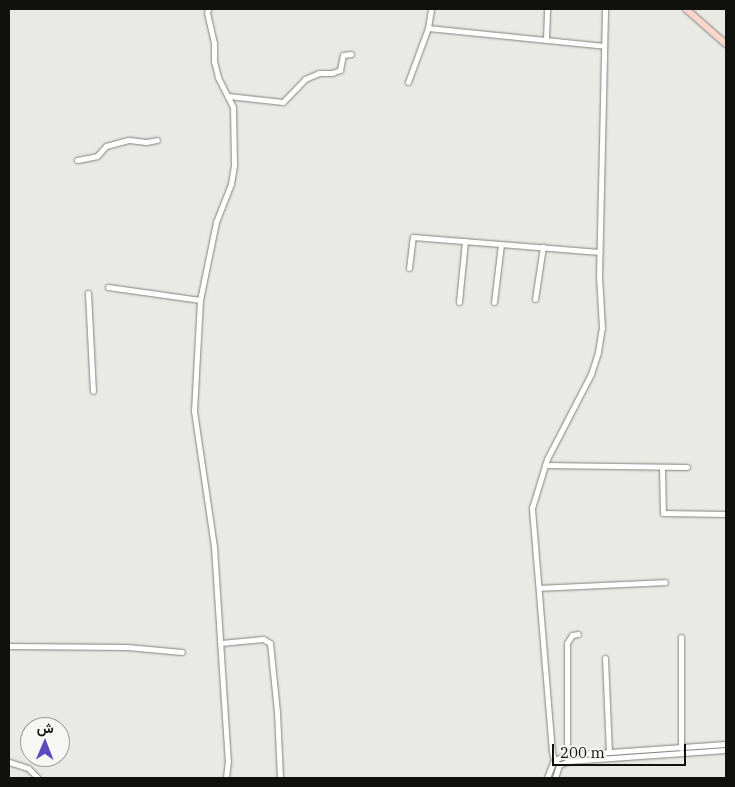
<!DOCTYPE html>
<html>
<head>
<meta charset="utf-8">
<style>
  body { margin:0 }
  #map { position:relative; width:735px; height:787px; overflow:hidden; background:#e9e9e5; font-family:"IBM Plex Serif",Vazirmatn,serif }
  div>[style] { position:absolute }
  .roads { filter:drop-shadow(0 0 1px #82817e) drop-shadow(0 0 1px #82817e) }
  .minor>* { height:5px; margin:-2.5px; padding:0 2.5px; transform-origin:2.5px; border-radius:2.5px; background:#fff }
  .major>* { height:6px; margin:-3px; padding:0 3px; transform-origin:3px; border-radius:3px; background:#fdd7cc }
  span { translate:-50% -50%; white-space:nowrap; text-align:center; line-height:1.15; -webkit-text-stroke:5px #f6f6f2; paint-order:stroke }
  .frame { position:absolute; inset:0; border:10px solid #10100f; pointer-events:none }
  .north { position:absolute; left:20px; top:717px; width:50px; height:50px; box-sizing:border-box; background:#f6f6f2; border:1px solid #9a9a97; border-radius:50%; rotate:1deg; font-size:14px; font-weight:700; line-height:20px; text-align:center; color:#10100f }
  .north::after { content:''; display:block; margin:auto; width:18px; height:22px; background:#5d48c0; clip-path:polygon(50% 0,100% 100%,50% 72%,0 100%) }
  .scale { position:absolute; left:552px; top:744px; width:134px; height:22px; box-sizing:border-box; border:2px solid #10100f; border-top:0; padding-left:6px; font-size:15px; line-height:18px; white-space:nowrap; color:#10100f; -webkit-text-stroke:4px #f6f6f2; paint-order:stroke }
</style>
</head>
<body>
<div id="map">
  <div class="roads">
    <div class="minor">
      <div style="left:428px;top:28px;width:177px;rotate:5.8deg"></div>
      <div style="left:546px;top:39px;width:30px;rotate:-88deg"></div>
      <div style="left:408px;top:82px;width:58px;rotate:-69.7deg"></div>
      <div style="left:428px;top:28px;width:19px;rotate:-81deg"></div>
      <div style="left:228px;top:96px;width:55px;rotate:6.2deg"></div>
      <div style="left:283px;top:102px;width:32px;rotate:-46deg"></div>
      <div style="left:305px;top:79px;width:15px;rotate:-23deg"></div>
      <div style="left:319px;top:73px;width:13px"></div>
      <div style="left:332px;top:73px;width:9px;rotate:-21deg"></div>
      <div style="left:340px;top:70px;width:15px;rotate:-79deg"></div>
      <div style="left:343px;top:55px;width:8px;rotate:-7deg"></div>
      <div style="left:77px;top:160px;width:20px;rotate:-11deg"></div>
      <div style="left:97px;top:156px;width:13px;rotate:-48deg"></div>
      <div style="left:106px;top:146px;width:24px;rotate:-15deg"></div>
      <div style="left:129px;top:140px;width:17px;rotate:7deg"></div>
      <div style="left:146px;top:142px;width:11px;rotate:-10deg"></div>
      <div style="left:409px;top:268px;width:31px;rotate:-83deg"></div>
      <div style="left:413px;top:237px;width:187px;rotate:4.6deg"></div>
      <div style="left:108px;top:287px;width:93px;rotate:8deg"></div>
      <div style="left:200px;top:300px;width:111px;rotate:93.1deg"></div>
      <div style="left:194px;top:411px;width:137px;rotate:81.6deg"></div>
      <div style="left:214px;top:547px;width:214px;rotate:86.3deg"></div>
      <div style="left:228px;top:761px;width:17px;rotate:97deg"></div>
      <div style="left:88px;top:293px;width:98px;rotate:87.1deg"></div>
      <div style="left:535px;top:299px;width:53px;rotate:-81.3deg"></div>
      <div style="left:200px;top:300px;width:80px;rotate:-78.4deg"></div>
      <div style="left:216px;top:222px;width:41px;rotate:-68.5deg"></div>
      <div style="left:231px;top:184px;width:20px;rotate:-81deg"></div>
      <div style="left:234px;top:164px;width:57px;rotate:-91deg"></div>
      <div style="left:233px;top:107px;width:34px;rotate:-117deg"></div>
      <div style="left:218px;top:77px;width:16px;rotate:-104deg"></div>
      <div style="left:214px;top:61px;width:18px;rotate:-90deg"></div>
      <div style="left:214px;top:43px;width:31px;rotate:-103deg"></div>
      <div style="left:207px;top:13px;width:4px;rotate:-76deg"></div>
      <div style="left:459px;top:302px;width:61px;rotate:-84.4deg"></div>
      <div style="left:494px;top:302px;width:58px;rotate:-83.1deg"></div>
      <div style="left:545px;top:465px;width:142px;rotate:0.8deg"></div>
      <div style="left:662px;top:467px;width:46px;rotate:88.8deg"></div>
      <div style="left:663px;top:513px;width:63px;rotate:0.9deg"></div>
      <div style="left:539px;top:588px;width:126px;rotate:-2.7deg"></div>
      <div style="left:221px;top:643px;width:42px;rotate:-5.4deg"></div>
      <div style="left:263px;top:639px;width:8px;rotate:30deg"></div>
      <div style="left:270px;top:643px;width:69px;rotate:84.2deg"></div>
      <div style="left:277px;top:712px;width:66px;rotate:87.4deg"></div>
      <div style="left:9px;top:646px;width:118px;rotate:0.5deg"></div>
      <div style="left:127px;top:647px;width:55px;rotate:5.2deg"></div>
      <div style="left:605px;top:658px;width:94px;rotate:87.6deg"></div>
      <div style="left:681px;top:748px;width:111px;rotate:-90deg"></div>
      <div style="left:567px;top:755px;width:112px;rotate:-90deg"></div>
      <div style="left:567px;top:643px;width:9px;rotate:-58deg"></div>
      <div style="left:572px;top:635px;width:6px;rotate:-9deg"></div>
      <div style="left:9px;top:762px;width:20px;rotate:18deg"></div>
      <div style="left:28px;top:768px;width:14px;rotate:45deg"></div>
      <div style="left:559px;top:765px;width:7px;rotate:-135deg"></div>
      <div style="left:554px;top:760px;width:8px;rotate:-104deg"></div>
      <div style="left:552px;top:752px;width:245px;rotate:-94.7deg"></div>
      <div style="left:532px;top:508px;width:51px;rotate:-73deg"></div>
      <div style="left:547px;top:459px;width:96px;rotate:-62.6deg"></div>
      <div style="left:591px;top:374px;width:23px;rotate:-72deg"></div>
      <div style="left:598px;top:352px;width:24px;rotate:-81deg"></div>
      <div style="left:602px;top:328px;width:52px;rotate:-93.3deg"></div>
      <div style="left:599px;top:276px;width:267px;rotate:-88.7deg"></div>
      <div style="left:547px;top:778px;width:19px;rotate:-69deg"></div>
      <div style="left:554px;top:760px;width:14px;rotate:-21deg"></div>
      <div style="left:567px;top:755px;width:159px;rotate:-4deg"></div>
      <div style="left:555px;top:778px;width:14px;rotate:-73deg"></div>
      <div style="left:559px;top:765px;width:11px;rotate:-22deg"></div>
      <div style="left:569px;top:761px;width:157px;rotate:-4deg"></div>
    </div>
    <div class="major">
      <div style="left:686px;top:9px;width:53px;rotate:41.2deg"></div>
    </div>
  </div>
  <div class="frame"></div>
  <div class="north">ش</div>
  <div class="scale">200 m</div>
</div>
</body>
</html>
